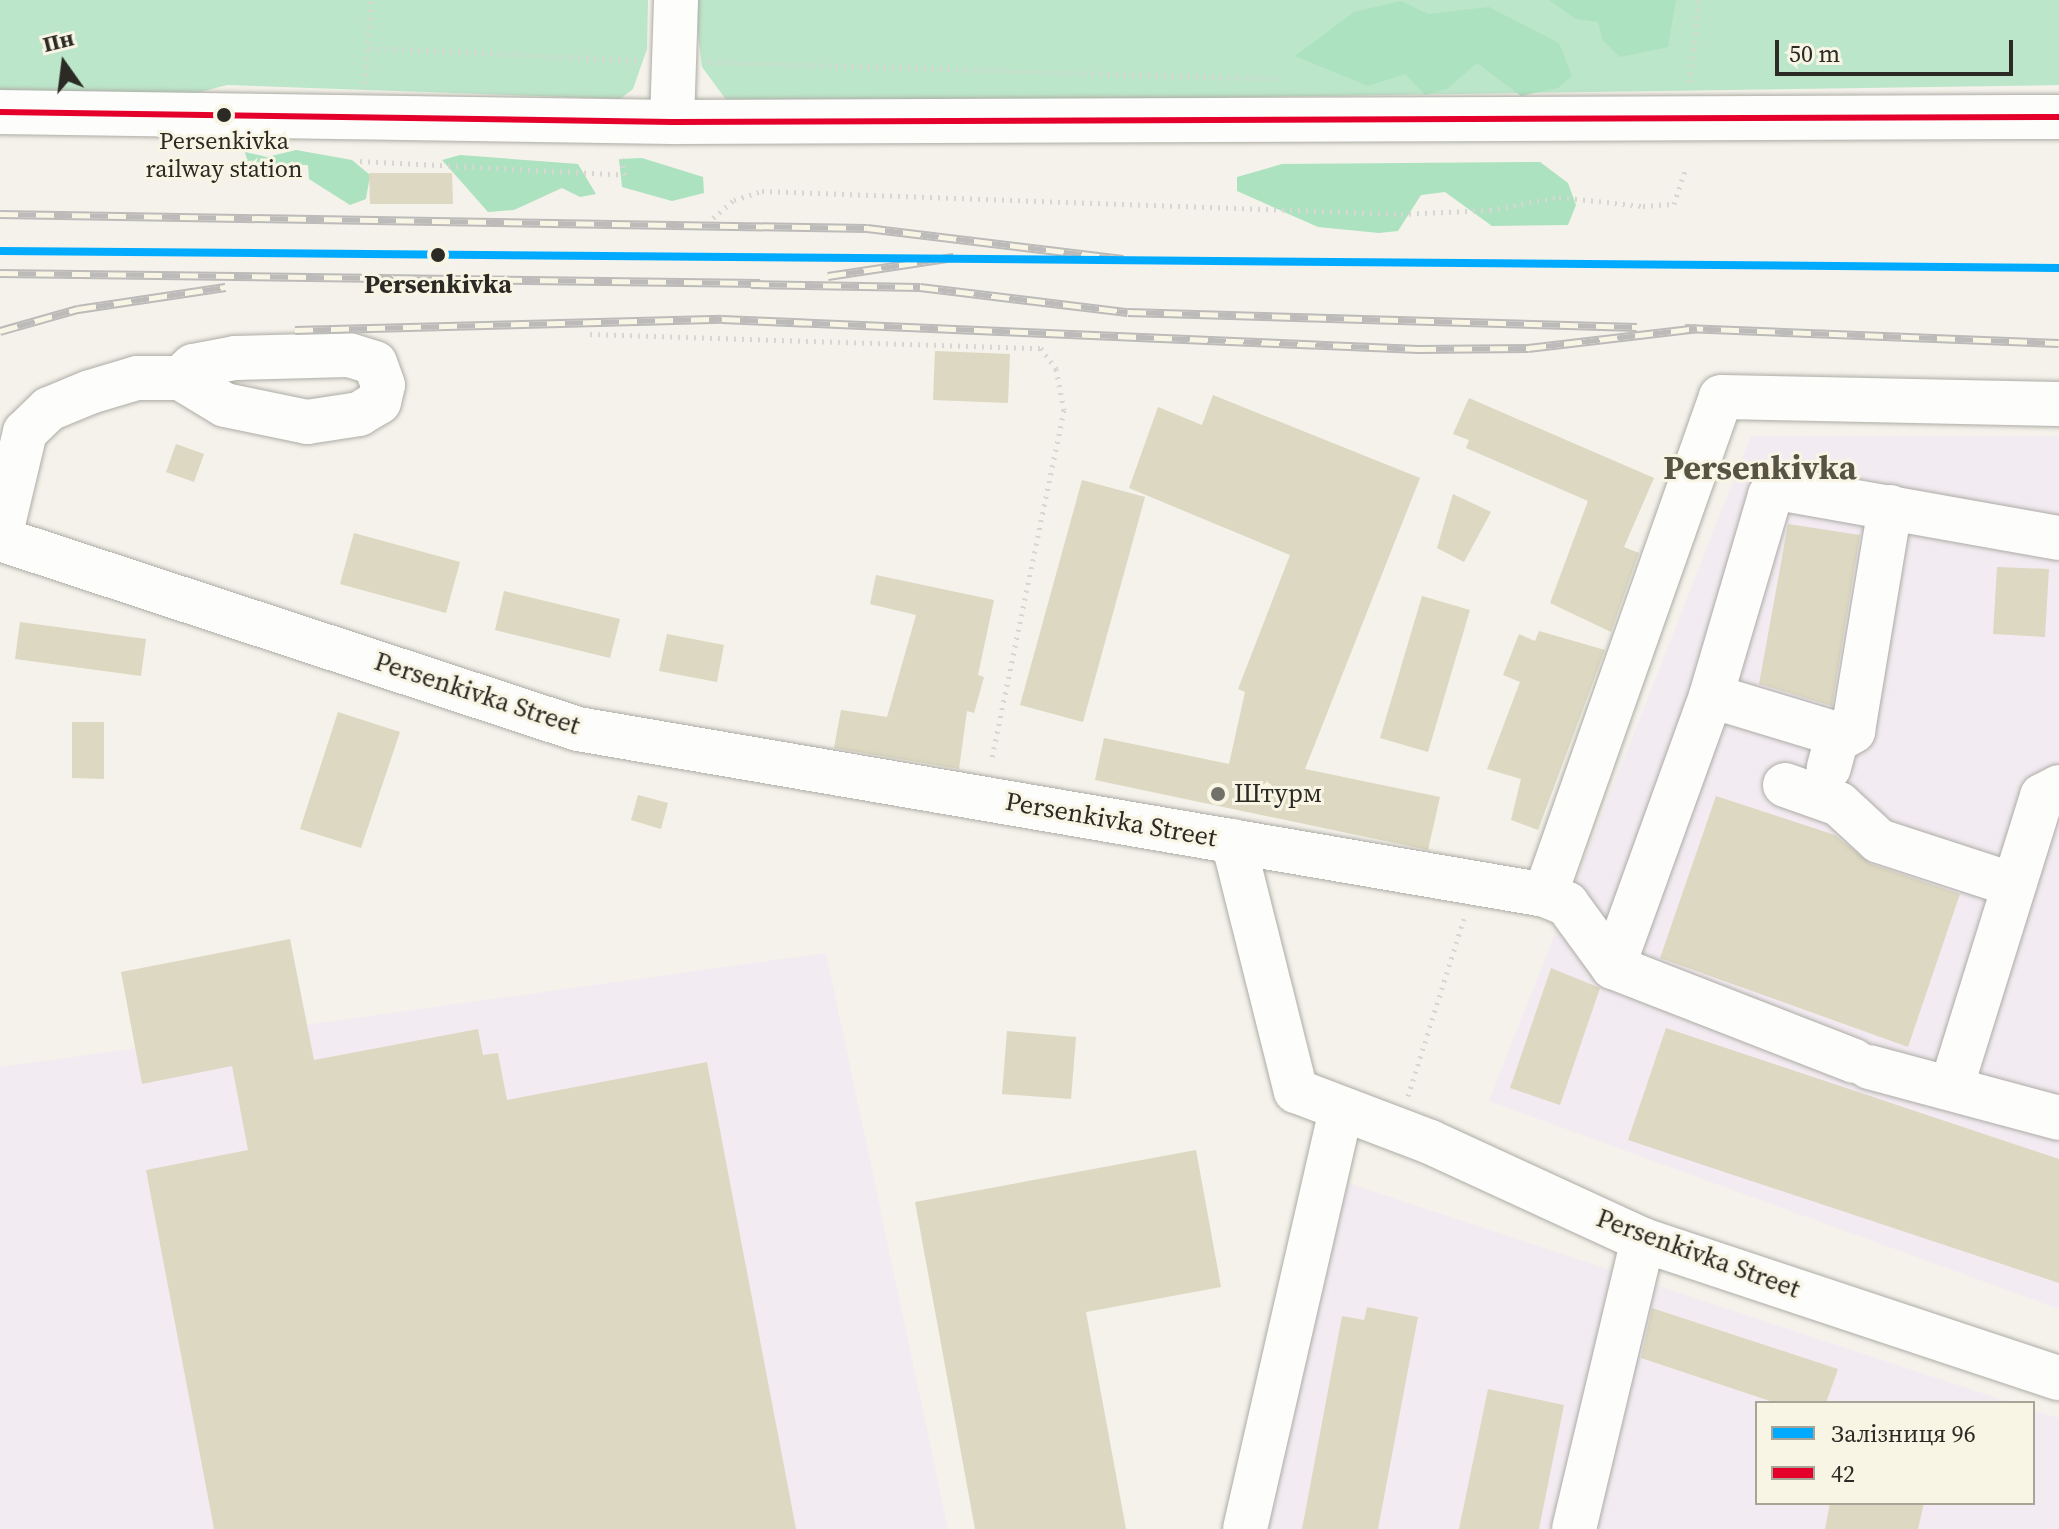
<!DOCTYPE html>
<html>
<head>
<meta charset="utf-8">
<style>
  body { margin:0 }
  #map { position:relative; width:2059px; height:1529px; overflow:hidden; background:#f4f2ea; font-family:"Source Serif 4",serif }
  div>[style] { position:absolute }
  .industrial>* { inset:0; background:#f3ebf2 }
  .green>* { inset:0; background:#bce6c9 }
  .forest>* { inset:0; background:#ace2bf }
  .building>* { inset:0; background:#ddd8c1 }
  .path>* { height:5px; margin-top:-2.5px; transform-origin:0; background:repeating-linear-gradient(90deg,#d6d6d3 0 2px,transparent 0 8px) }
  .roads { filter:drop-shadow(0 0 2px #adaca5) drop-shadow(0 0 2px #adaca5) }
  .minor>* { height:44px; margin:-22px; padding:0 22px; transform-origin:22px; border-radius:22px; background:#fdfdfc }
  .major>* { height:44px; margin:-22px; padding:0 22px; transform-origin:22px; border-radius:22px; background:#fdfdfc }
  .rail>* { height:9px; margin-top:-4.5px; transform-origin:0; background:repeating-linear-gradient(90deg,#f9f5e5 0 18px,#bcbbb9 0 36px); box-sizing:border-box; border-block:2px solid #bcbbb9 }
  .bus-1>* { height:6px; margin:-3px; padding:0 3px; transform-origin:3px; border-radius:3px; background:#e4002b }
  .rail-1>* { height:8px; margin:-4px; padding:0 4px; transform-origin:4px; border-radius:4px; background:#0af }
  .dots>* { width:22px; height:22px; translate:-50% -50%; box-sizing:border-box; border:4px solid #f9f5e5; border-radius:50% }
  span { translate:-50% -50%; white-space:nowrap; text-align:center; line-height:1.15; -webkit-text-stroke:6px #f9f5e5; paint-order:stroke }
  .bus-label { font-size:24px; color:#2b2a24 }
  .stop-label { font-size:26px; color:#2b2a24; font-weight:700 }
  .street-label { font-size:26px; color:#2b2a24 }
  .poi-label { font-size:26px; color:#2b2a24 }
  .left { translate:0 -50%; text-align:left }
  .district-label { font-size:34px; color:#575446; font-weight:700 }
  .legend { position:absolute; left:1755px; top:1401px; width:280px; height:104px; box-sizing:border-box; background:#f9f5e5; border:2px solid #a7a498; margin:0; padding:10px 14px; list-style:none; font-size:24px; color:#2b2a24 }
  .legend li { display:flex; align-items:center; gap:16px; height:40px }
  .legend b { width:40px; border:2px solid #a7a498 }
  .north { position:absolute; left:24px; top:24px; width:80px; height:80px; -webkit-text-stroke:6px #f9f5e5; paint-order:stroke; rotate:346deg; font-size:22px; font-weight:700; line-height:32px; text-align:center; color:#2b2a24 }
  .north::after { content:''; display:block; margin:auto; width:28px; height:36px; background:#2b2a24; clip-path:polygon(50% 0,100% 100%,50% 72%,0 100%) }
  .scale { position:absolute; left:1775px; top:40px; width:238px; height:36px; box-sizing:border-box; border:4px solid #2b2a24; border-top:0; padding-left:10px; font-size:24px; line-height:28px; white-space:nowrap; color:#2b2a24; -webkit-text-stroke:6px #f9f5e5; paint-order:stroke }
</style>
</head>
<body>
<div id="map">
  <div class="industrial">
    <div style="clip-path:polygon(1751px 436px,2059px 436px,2059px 1309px,1489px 1101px)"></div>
    <div style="clip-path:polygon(826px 953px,948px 1529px,0 1529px,0 1067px)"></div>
    <div style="clip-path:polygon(1345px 1182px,2012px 1403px,1757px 1403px,1757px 1503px,2033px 1503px,2033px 1410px,2059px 1418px,2059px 1529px,1253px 1529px)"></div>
  </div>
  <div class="green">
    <div style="clip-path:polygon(0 0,648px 0,647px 49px,633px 89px,620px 99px,227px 85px,185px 96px,0 92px)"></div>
    <div style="clip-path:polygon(694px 0,2059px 0,2059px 85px,730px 105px,702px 67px)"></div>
  </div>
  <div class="forest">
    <div style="clip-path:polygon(1549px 0,1676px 0,1668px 47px,1620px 57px,1602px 39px,1598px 22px,1576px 19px)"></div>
    <div style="clip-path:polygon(1401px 1px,1428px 14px,1489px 7px,1559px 43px,1572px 76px,1558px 88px,1521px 96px,1477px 63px,1447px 89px,1425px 95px,1405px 74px,1368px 86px,1295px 56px,1354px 12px)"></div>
    <div style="clip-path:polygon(296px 150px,352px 160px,370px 175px,366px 199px,350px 205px,309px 179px,308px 165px,248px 164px,245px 152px,267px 157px)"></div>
    <div style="clip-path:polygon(460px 155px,578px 164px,596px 194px,580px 197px,562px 188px,514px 210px,488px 212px,442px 160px)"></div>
    <div style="clip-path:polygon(642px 158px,703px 177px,704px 193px,672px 201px,622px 187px,619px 159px)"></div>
    <div style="clip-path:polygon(1540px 162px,1568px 183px,1576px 205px,1568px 225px,1492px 226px,1445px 192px,1421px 195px,1398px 231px,1379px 233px,1318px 227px,1237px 191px,1237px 177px,1282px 164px)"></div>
  </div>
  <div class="building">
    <div style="clip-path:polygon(369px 173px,452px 173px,453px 204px,370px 204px)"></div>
    <div style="clip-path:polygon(935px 351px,1010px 354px,1008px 403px,933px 400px)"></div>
    <div style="clip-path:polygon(1213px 395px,1420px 478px,1305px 769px,1440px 797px,1428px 850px,1095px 780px,1104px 738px,1229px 764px,1245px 692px,1238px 689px,1290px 555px,1129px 488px,1158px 407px,1202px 425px)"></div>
    <div style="clip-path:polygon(1469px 398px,1654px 478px,1624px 547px,1639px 553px,1611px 632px,1550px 603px,1588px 501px,1466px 448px,1469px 440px,1453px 434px)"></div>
    <div style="clip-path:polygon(176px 444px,204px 454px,194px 482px,166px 472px)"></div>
    <div style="clip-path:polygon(1082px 480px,1145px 497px,1083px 722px,1020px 705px)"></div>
    <div style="clip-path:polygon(1453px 494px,1491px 512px,1464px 562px,1437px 548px)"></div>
    <div style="clip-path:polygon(1788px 524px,1860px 535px,1832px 706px,1759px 684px)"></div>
    <div style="clip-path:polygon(354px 533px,460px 562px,446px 613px,340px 584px)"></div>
    <div style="clip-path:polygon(1997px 567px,2049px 569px,2045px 637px,1993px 634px)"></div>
    <div style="clip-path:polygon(876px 575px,994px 600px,978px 675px,984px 677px,974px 713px,967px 711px,959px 769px,834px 748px,841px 710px,887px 717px,916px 615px,870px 604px)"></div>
    <div style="clip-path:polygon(504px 591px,620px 619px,610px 658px,495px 630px)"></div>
    <div style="clip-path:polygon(1422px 596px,1470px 610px,1428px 752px,1380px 738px)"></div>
    <div style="clip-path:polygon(20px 622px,146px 639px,141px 676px,15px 659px)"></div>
    <div style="clip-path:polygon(1539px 631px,1605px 650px,1538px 830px,1511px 820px,1521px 779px,1487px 769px,1520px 682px,1503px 675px,1519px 634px,1535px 641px)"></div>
    <div style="clip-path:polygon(667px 634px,724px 645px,717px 682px,659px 671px)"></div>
    <div style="clip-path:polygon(338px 712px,400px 732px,361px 848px,300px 829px)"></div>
    <div style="clip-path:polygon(72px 722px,104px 722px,104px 779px,72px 778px)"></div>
    <div style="clip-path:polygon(638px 795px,668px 803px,661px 829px,631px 820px)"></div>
    <div style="clip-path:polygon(1716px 796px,1835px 835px,1871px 864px,1960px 894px,1908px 1047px,1660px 958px)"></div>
    <div style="clip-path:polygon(290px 939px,314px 1060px,478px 1029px,483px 1055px,498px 1053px,507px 1100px,707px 1062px,796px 1529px,214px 1529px,146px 1170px,248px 1150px,232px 1066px,142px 1084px,121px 972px)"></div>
    <div style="clip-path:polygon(1551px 968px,1600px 988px,1560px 1105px,1510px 1088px)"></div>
    <div style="clip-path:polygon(1666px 1028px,2059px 1159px,2059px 1283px,1628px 1140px)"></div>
    <div style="clip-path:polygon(1007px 1031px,1076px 1037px,1071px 1099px,1002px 1094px)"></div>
    <div style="clip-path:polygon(1196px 1150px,1221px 1287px,1086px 1312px,1126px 1529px,975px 1529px,915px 1202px)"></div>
    <div style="clip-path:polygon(1367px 1307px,1418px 1317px,1378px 1529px,1302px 1529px,1342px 1316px,1364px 1320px)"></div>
    <div style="clip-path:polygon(1652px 1308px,1838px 1369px,1826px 1403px,1776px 1403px,1641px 1358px)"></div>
    <div style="clip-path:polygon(1488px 1389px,1564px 1405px,1539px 1529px,1459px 1529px)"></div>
    <div style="clip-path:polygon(1830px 1503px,1924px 1503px,1918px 1529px,1825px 1529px)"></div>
  </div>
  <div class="path">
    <div style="left:370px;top:48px;width:268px;rotate:2.6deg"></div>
    <div style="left:708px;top:62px;width:574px;rotate:1.7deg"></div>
    <div style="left:1690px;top:82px;width:82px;rotate:-83.7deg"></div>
    <div style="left:365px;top:83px;width:83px;rotate:-85.9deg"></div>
    <div style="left:360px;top:161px;width:265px;rotate:3deg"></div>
    <div style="left:625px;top:175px;width:17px;rotate:-103deg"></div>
    <div style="left:713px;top:218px;width:28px;rotate:-41deg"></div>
    <div style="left:734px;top:200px;width:29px;rotate:-18deg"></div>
    <div style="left:762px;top:191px;width:639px;rotate:2.06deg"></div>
    <div style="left:1401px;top:214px;width:89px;rotate:-2.6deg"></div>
    <div style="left:1490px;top:210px;width:70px;rotate:-10.7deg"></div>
    <div style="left:1559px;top:197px;width:84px;rotate:6.1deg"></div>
    <div style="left:1643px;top:206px;width:31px;rotate:-4deg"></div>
    <div style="left:1674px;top:204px;width:36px;rotate:-72deg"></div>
    <div style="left:590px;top:334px;width:451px;rotate:1.8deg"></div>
    <div style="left:1041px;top:348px;width:26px;rotate:54deg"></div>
    <div style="left:1056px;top:369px;width:42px;rotate:79deg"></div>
    <div style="left:1064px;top:410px;width:359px;rotate:101.7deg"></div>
    <div style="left:1408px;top:1096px;width:187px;rotate:-72.5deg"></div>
  </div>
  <div class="roads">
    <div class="minor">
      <div style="left:672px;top:122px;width:122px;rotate:-88.1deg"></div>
      <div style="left:0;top:537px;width:108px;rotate:-76.6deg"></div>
      <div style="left:25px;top:432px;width:33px;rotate:-44deg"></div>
      <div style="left:49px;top:409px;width:44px;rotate:-22.5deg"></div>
      <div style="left:90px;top:392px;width:49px;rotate:-16.6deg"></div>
      <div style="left:137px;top:378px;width:43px"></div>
      <div style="left:180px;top:378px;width:52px;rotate:31deg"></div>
      <div style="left:225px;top:405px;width:84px;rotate:11.7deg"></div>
      <div style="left:307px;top:422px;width:53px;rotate:-8.7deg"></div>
      <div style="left:359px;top:414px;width:23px;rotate:-31deg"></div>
      <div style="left:379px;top:402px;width:17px;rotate:-77deg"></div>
      <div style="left:383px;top:385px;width:23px;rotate:-110deg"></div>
      <div style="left:375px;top:363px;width:28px;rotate:-163deg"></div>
      <div style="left:348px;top:355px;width:113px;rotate:178.5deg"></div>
      <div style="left:235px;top:358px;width:43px;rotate:169.2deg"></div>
      <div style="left:193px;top:366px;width:18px;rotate:137deg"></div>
      <div style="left:0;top:539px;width:608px;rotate:18.2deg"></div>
      <div style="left:578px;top:729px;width:981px;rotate:9.74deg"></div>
      <div style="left:1545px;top:895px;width:24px;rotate:22deg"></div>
      <div style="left:1567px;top:904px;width:78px;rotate:53.9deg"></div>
      <div style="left:1613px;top:967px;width:259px;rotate:21.3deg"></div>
      <div style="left:1711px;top:696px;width:124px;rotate:16.8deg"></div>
      <div style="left:1830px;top:732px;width:11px;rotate:56deg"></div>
      <div style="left:1836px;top:741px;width:28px;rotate:105deg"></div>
      <div style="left:1836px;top:741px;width:20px;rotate:-30deg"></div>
      <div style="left:1853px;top:731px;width:227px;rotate:-80.6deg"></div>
      <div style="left:1785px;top:785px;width:57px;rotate:19.4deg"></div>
      <div style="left:1839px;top:804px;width:54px;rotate:42.8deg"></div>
      <div style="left:1879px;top:841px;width:142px;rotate:18.1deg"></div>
      <div style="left:1233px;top:841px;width:258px;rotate:75.9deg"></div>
      <div style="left:1296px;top:1091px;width:143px;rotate:20.8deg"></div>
      <div style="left:1430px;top:1142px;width:234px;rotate:24.7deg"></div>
      <div style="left:1643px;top:1240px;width:438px;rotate:18.4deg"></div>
      <div style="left:1545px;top:895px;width:528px;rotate:-70.54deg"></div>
      <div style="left:1721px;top:397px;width:338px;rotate:1.2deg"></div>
      <div style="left:1613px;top:967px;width:288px;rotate:-70.1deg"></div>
      <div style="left:1711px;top:696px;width:209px;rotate:-73.6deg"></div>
      <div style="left:1770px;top:495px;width:14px;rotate:-25deg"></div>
      <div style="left:1783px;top:489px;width:280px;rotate:10.1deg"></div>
      <div style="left:1869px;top:1067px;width:197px;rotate:15deg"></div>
      <div style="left:1952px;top:1085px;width:303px;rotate:-72.7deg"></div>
      <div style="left:2042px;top:796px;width:19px;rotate:-28deg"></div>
      <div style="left:1245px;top:1529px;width:429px;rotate:-77.1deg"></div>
      <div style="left:1574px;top:1529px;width:297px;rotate:-76.6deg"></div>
    </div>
    <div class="major">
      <div style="left:0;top:112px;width:672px;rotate:0.85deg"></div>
      <div style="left:672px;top:122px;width:1387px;rotate:-0.21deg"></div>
    </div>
  </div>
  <div class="rail">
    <div style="left:0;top:214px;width:867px;rotate:0.93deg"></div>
    <div style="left:867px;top:228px;width:258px;rotate:6.9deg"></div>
    <div style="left:0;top:273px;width:760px;rotate:0.75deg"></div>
    <div style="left:828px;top:276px;width:127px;rotate:-8.6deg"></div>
    <div style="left:751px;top:284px;width:169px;rotate:1deg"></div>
    <div style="left:920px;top:287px;width:209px;rotate:6.9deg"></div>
    <div style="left:1128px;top:312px;width:509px;rotate:1.69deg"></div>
    <div style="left:1685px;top:328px;width:374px;rotate:2.3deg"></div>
    <div style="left:295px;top:330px;width:427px;rotate:-1.5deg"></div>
    <div style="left:722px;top:319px;width:697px;rotate:2.47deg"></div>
    <div style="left:1418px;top:349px;width:110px;rotate:-0.5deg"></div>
    <div style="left:1528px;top:348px;width:170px;rotate:-6.7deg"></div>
    <div style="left:0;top:331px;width:81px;rotate:-15.8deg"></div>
    <div style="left:78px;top:309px;width:149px;rotate:-8.5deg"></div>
  </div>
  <div class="bus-1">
    <div style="left:0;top:112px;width:672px;rotate:0.85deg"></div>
    <div style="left:672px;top:122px;width:1387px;rotate:-0.21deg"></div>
  </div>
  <div class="rail-1">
    <div style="left:0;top:251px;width:2059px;rotate:0.47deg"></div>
  </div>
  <div class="dots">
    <div style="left:224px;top:115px;background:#2b2a24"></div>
    <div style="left:438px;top:255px;background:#2b2a24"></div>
    <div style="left:1218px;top:794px;background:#717069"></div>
  </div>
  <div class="bus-label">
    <span style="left:224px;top:155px">Persenkivka<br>railway station</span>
  </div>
  <div class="stop-label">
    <span style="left:438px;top:285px">Persenkivka</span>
  </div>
  <div class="street-label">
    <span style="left:477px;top:694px;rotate:18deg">Persenkivka Street</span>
    <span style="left:1111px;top:820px;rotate:10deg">Persenkivka Street</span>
    <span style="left:1698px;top:1254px;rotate:20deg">Persenkivka Street</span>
  </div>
  <div class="poi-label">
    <span class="left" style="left:1234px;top:794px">Штурм</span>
  </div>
  <div class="district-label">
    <span style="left:1760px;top:468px">Persenkivka</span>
  </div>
  <ul class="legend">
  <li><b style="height:10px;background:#0af"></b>Залізниця 96</li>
  <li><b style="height:10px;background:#e4002b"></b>42</li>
  </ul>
  <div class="north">Пн</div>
  <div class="scale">50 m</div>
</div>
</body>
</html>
